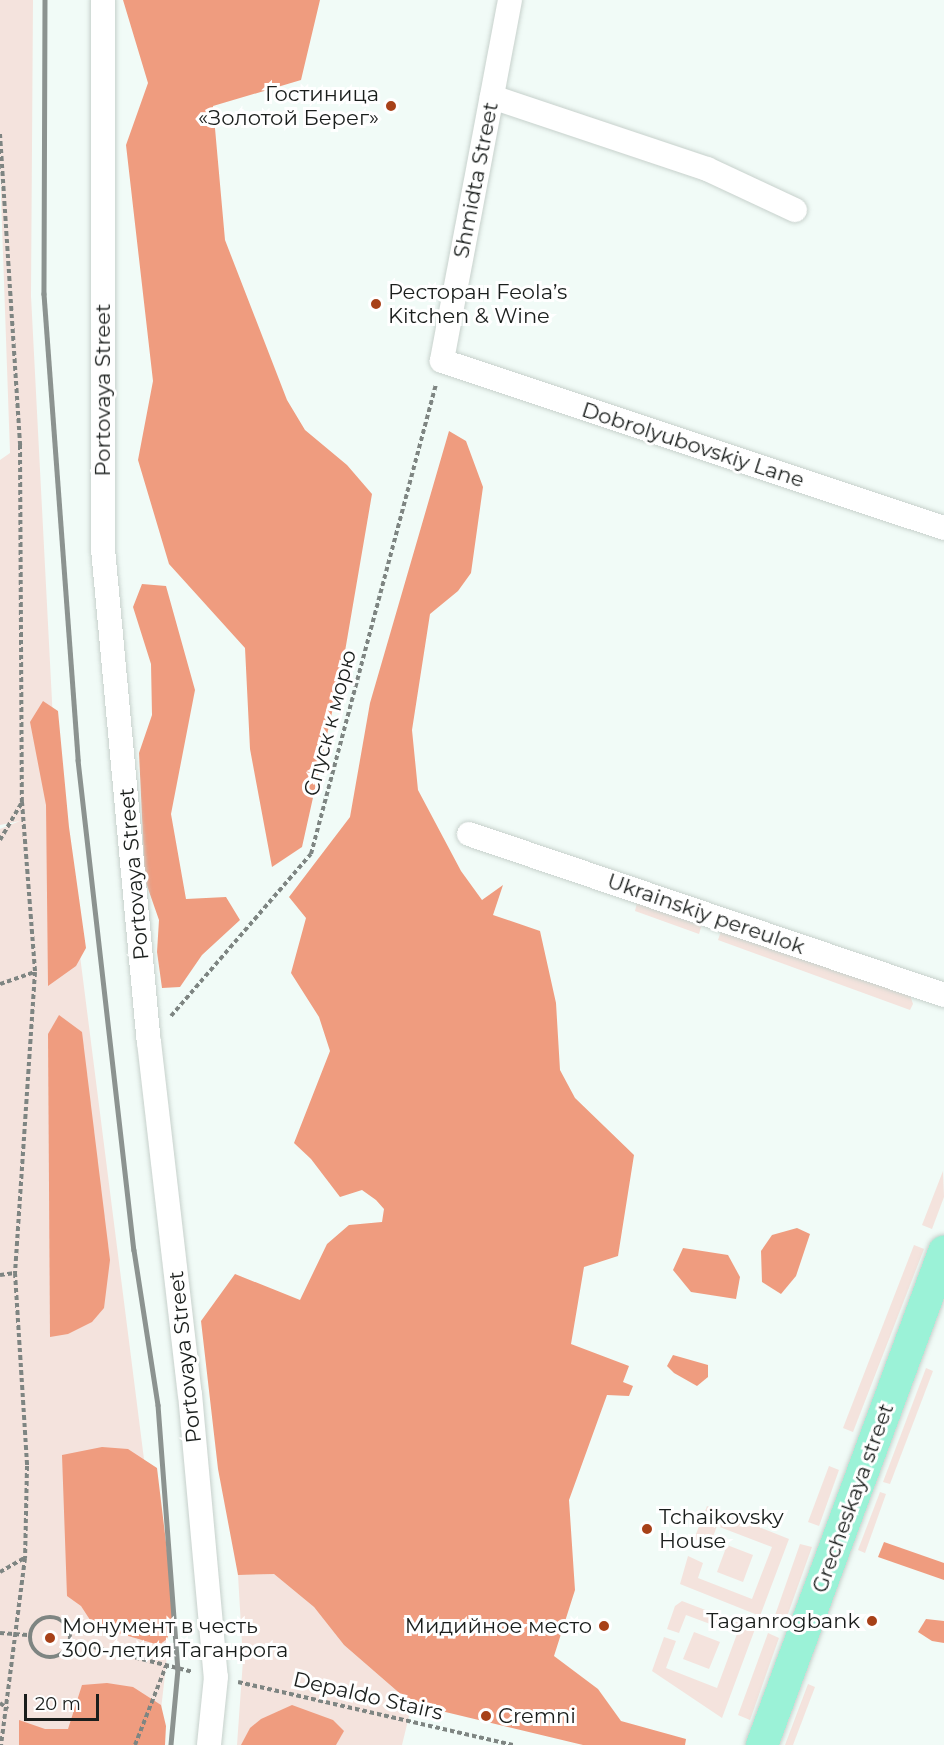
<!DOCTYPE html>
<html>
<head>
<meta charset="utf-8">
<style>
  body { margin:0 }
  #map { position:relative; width:944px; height:1745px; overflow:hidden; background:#f1fbf7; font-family:Montserrat,sans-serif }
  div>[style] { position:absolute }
  .green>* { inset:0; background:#f4e3dd }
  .forest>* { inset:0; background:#ef9c7f }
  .path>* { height:4px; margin-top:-2px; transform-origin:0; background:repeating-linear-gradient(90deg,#7e8582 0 4.5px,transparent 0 7.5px) }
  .path>.ring { margin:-2px; padding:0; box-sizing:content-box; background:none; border:4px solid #7e8582; border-radius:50% }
  .roads { filter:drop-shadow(0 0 2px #c7d1cc) drop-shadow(0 0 2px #c7d1cc) }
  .minor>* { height:24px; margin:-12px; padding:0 12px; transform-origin:12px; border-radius:12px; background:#fff }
  .major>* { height:32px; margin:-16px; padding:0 16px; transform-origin:16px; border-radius:16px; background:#9bf2d7 }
  .rail>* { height:4.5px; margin:-2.25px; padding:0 2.25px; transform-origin:2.25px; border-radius:2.25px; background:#8c9390 }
  .dots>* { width:16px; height:16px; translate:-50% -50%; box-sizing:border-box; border:3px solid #fff; border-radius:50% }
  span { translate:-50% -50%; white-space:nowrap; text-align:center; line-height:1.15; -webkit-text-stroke:6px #fff; paint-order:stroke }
  .poi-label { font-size:21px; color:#1a1e1c }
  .right { translate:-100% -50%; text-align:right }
  .left { translate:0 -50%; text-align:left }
  .street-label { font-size:21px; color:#1a1e1c }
  .scale { position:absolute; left:24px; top:1694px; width:75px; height:27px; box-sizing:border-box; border:3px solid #1a1e1c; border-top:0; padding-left:8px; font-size:18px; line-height:21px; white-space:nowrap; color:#1a1e1c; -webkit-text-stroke:4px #fff; paint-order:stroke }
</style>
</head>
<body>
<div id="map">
  <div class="green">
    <div style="clip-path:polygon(0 0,33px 0,31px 296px,55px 759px,168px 1648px,157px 1745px,0 1745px,0 829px,20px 821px,0 825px,0 460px,10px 453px,0 168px)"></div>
    <div style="clip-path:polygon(637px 903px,702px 924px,699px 934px,635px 911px)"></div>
    <div style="clip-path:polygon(721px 931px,910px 995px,913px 1004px,910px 1010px,718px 940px)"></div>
    <div style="clip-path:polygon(943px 1171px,944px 1197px,932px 1229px,922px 1225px)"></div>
    <div style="clip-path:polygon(914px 1245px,924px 1249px,853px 1432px,843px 1428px)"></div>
    <div style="clip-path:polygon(926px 1368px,933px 1371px,890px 1484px,883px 1482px)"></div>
    <div style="clip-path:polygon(829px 1466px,839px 1470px,819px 1526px,808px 1522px)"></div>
    <div style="clip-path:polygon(880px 1492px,886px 1494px,865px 1553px,858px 1550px)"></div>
    <div style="clip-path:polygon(707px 1506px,789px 1539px,760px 1616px,680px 1584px,688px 1556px,703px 1563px,698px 1578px,752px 1599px,772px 1547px,717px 1526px,710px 1545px,694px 1539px)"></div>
    <div style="clip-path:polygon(800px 1544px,812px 1547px,784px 1625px,773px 1621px)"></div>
    <div style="clip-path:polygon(727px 1545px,753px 1555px,743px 1582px,717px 1572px)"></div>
    <div style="clip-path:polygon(274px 1574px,314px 1607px,344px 1645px,412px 1704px,402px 1745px,237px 1745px,243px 1660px,238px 1575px)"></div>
    <div style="clip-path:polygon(682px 1601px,755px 1629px,722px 1718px,652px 1671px,664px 1637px,676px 1641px,666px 1668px,717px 1688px,737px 1634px,686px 1615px,679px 1633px,667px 1629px,675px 1606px)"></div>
    <div style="clip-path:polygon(694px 1632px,720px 1642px,709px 1669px,683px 1659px)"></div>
    <div style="clip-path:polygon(768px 1633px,779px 1638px,750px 1720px,738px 1715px)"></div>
    <div style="clip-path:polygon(808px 1684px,815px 1687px,793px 1745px,785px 1745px)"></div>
  </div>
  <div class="forest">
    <div style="clip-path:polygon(123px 0,320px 0,301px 80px,213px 106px,225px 240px,287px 400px,305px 430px,347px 465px,372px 494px,343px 663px,302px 847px,272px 867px,250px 749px,245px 648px,169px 564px,138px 460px,153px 381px,126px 145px,148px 83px)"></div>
    <div style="clip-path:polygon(449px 431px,466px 441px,483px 487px,471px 573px,458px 591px,430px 614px,412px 730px,418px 790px,461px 871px,482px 900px,503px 885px,493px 915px,540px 931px,556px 1003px,560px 1070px,575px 1098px,634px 1155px,618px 1256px,584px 1267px,571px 1344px,629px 1366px,623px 1382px,633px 1386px,629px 1396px,607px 1395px,569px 1500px,575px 1590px,554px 1656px,598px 1689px,621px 1721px,686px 1739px,685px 1745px,583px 1745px,412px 1704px,344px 1645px,314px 1607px,274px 1574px,238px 1575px,218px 1469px,201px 1321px,235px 1274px,300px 1300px,327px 1244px,349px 1225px,382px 1222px,384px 1209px,376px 1200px,362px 1190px,340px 1197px,311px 1159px,294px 1143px,330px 1051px,319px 1017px,291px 973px,306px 918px,289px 897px,350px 817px,370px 703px)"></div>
    <div style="clip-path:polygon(142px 584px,166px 586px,195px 690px,171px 814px,186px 899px,226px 897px,240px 920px,202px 955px,180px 987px,162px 988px,157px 952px,159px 920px,145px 880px,139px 753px,152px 715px,151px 664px,133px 607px)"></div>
    <div style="clip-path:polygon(43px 701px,58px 711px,69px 827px,86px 948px,76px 966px,48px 986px,46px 805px,30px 722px)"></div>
    <div style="clip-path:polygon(59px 1015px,82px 1032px,110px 1260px,104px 1308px,92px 1322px,68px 1334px,50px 1337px,48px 1034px)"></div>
    <div style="clip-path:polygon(797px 1228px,810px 1234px,796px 1276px,781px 1294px,762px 1282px,761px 1251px,772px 1235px)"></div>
    <div style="clip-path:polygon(683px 1248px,728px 1255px,740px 1277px,736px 1299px,691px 1292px,673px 1270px)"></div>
    <div style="clip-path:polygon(673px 1355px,708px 1365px,708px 1377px,697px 1386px,674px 1373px,667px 1366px)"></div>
    <div style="clip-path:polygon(102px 1447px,128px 1449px,157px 1468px,173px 1600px,172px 1623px,167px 1639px,159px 1645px,94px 1626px,81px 1606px,67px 1596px,62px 1455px)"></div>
    <div style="clip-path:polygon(884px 1542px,944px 1563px,944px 1580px,878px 1557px)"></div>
    <div style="clip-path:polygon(926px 1619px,944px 1621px,944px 1643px,932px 1641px,918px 1632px)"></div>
    <div style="clip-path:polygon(107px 1683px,133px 1687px,161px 1705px,166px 1726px,165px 1745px,19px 1745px,19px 1720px,45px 1729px,68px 1729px,82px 1685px)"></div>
    <div style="clip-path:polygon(292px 1705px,333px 1720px,344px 1731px,336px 1745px,241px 1745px,250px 1728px,261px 1719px)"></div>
  </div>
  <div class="path">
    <div style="left:0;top:134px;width:312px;rotate:86.3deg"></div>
    <div style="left:20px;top:445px;width:357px;rotate:89.7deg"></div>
    <div style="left:22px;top:802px;width:170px;rotate:85.6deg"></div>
    <div style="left:35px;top:972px;width:302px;rotate:93.8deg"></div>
    <div style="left:15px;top:1273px;width:193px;rotate:86.4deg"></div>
    <div style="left:27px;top:1466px;width:92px;rotate:91.2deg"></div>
    <div style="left:25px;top:1558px;width:189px;rotate:97.3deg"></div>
    <div style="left:0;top:840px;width:44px;rotate:-59.9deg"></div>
    <div style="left:0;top:984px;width:37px;rotate:-19deg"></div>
    <div style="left:171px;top:1016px;width:214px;rotate:-49.2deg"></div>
    <div style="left:311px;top:854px;width:486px;rotate:-75.1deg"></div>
    <div style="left:0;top:1275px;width:15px;rotate:-8deg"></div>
    <div style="left:0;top:1572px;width:28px;rotate:-30deg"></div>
    <div class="ring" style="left:30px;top:1617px;width:36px;height:36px"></div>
    <div style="left:0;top:1633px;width:31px;rotate:4deg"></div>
    <div style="left:70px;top:1641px;width:127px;rotate:14.1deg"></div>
    <div style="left:238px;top:1682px;width:282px;rotate:12.9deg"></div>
    <div style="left:0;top:1703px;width:10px;rotate:37deg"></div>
    <div style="left:135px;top:1745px;width:85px;rotate:-68.6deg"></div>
  </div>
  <div class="roads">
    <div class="minor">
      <div style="left:103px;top:0;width:549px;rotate:90deg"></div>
      <div style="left:103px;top:549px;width:495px;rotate:84.7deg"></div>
      <div style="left:149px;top:1042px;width:354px;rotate:83.4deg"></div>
      <div style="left:190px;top:1394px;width:284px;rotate:84.8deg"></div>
      <div style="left:216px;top:1677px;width:68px;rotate:95.9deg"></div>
      <div style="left:510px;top:0;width:367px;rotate:100.7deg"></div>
      <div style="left:442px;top:361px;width:529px;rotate:18.4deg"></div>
      <div style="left:492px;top:97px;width:227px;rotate:18.5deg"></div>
      <div style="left:707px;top:169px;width:97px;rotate:25deg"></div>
      <div style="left:469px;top:834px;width:502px;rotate:18.72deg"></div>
    </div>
    <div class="major">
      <div style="left:762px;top:1745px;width:526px;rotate:-69.74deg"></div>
    </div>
  </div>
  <div class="rail">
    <div style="left:45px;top:0;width:294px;rotate:90.2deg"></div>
    <div style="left:44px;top:294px;width:467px;rotate:85.8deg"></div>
    <div style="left:78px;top:760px;width:493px;rotate:83.5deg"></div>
    <div style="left:134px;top:1250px;width:157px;rotate:81.2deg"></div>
    <div style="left:158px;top:1405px;width:265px;rotate:85.7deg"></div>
    <div style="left:178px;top:1669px;width:76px;rotate:95.3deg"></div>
  </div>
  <div class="dots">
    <div style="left:391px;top:106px;background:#a74118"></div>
    <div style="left:376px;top:304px;background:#a74118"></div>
    <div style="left:647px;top:1529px;background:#a74118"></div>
    <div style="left:872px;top:1621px;background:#a74118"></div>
    <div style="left:604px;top:1626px;background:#a74118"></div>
    <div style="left:50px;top:1638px;background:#a74118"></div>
    <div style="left:486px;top:1716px;background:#a74118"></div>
  </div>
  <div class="poi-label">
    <span class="right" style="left:379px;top:106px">Гостиница<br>«Золотой Берег»</span>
    <span class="left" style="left:388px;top:304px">Ресторан Feola’s<br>Kitchen &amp; Wine</span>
    <span class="left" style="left:659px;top:1529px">Tchaikovsky<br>House</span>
    <span class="right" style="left:860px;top:1621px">Taganrogbank</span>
    <span class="left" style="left:62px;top:1638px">Монумент в честь<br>300-летия Таганрога</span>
    <span class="right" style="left:592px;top:1626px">Мидийное место</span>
    <span class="left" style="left:498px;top:1716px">Cremni</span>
  </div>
  <div class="street-label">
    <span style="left:476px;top:180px;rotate:-79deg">Shmidta Street</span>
    <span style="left:103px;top:390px;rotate:-90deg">Portovaya Street</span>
    <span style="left:693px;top:445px;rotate:18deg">Dobrolyubovskiy Lane</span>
    <span style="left:330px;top:723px;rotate:-75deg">Спуск к морю</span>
    <span style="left:134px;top:874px;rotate:-95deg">Portovaya Street</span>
    <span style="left:706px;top:914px;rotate:19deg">Ukrainskiy pereulok</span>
    <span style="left:185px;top:1357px;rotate:-96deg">Portovaya Street</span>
    <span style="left:853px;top:1498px;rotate:-70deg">Grecheskaya street</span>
    <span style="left:368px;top:1696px;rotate:13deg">Depaldo Stairs</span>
  </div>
  <div class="scale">20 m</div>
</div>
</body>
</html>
